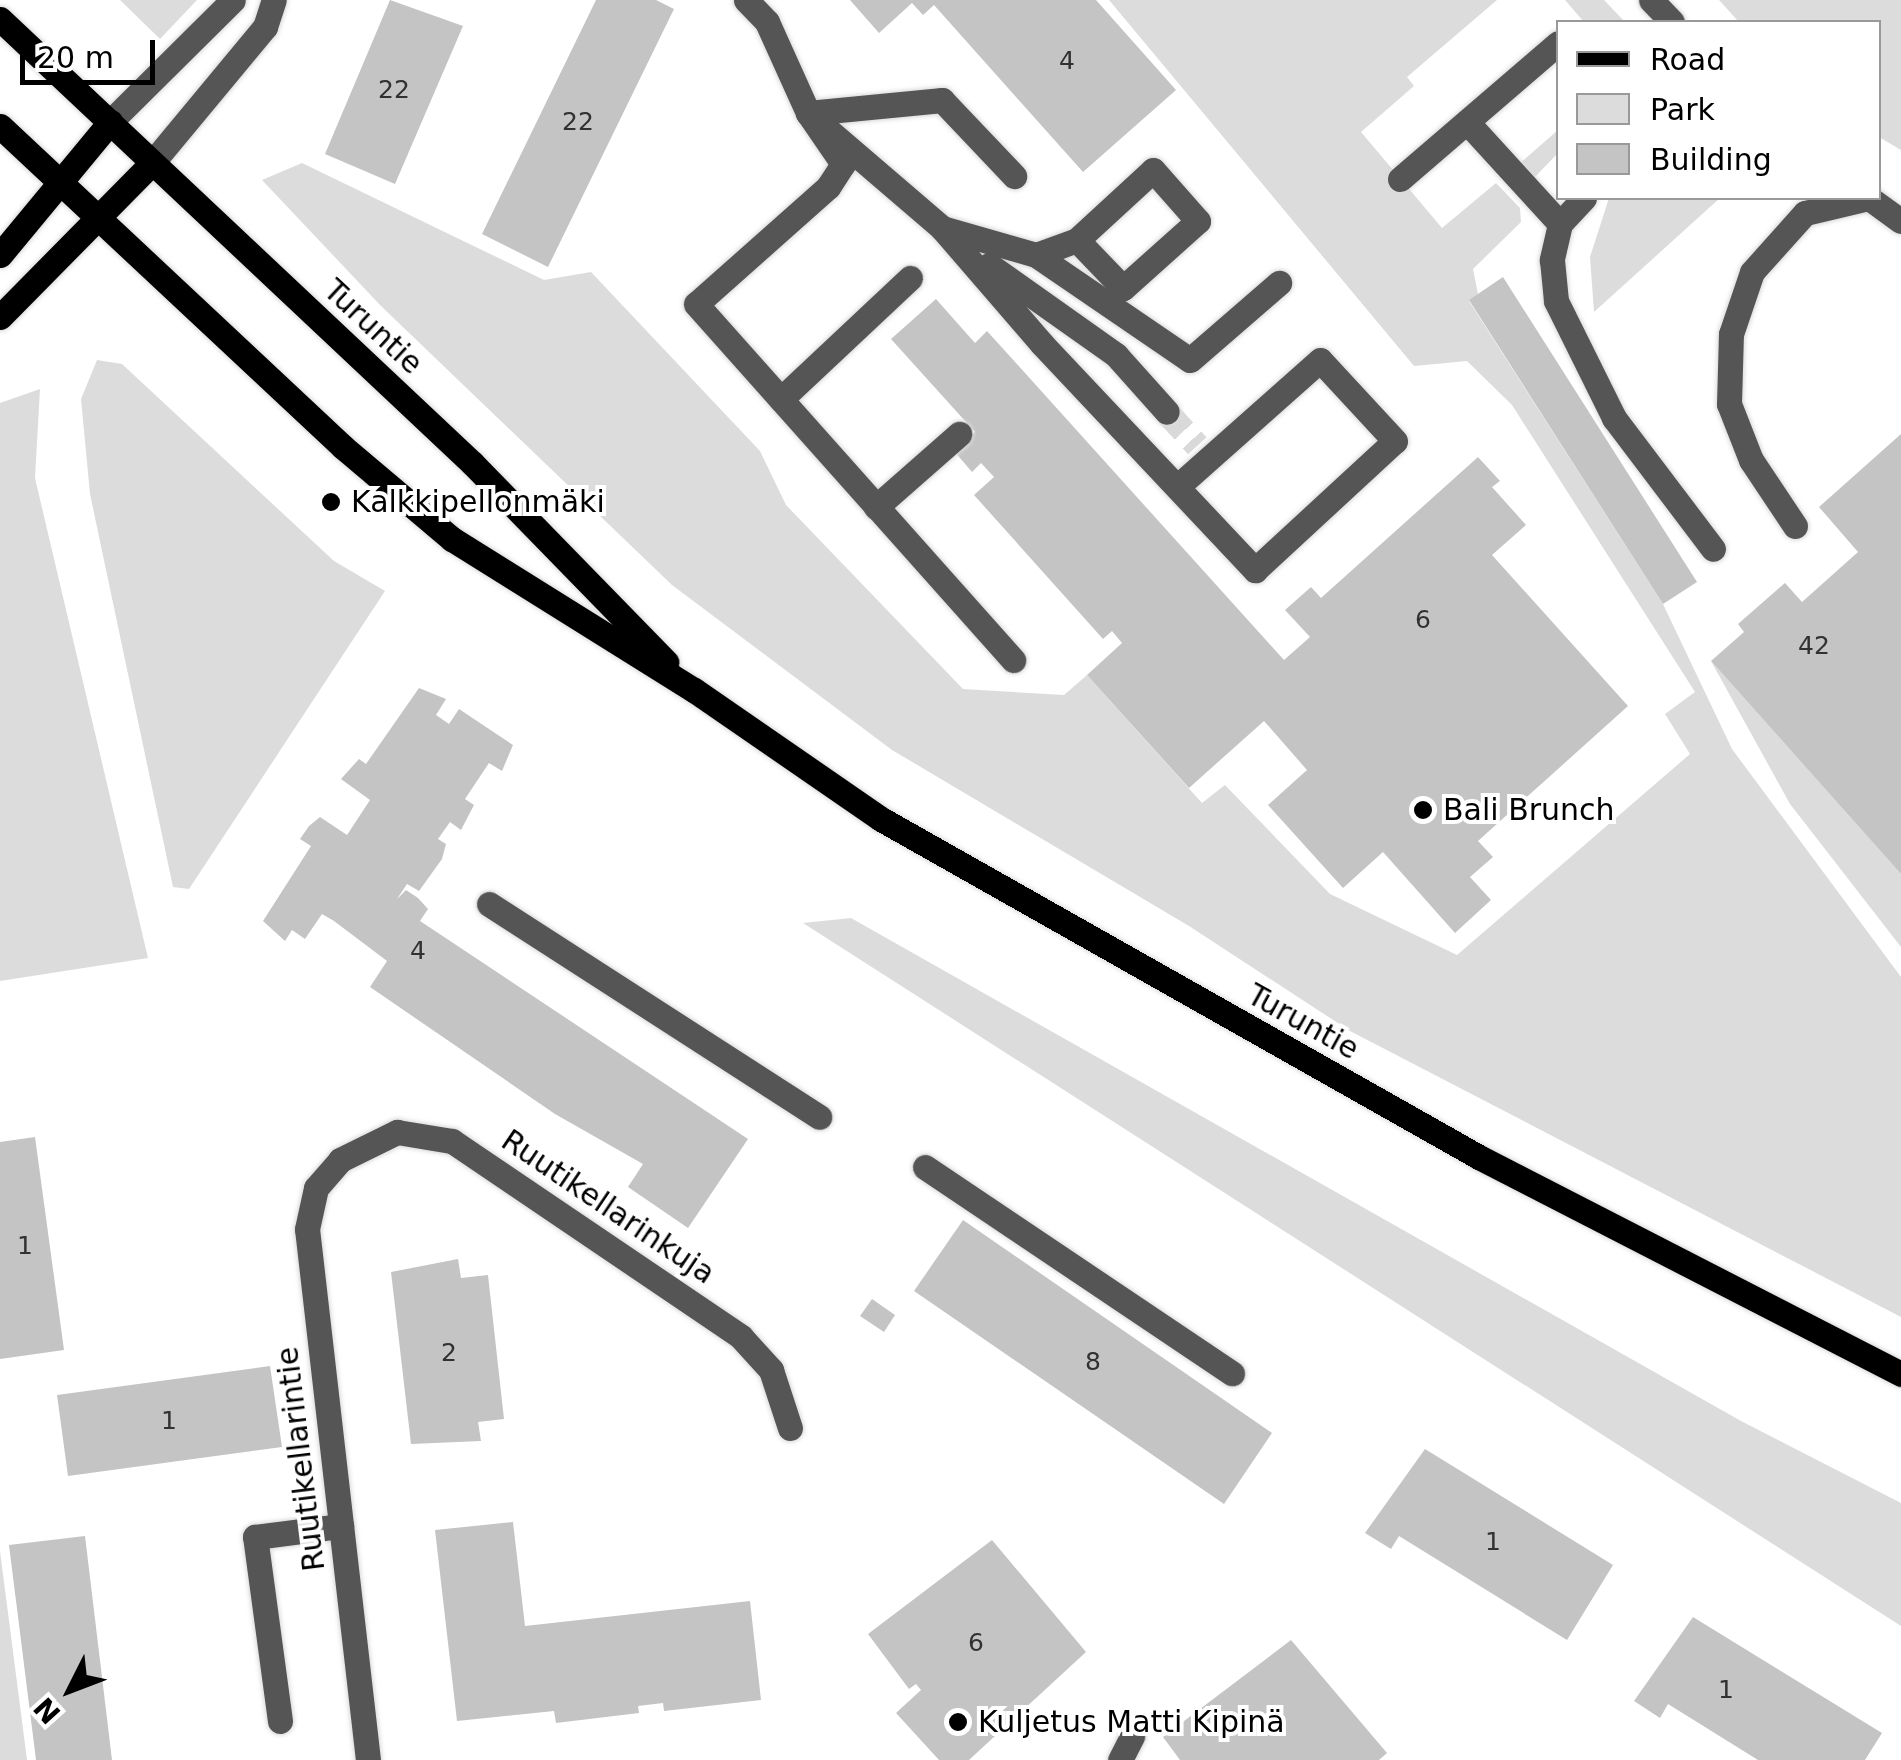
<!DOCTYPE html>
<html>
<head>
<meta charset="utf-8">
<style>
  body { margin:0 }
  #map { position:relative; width:1901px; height:1760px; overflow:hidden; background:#fff; font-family:"DejaVu Sans",sans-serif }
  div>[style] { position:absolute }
  .green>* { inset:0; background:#dcdcdc }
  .building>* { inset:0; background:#c4c4c4 }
  .minor-tunnel>* { height:25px; margin-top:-12.5px; transform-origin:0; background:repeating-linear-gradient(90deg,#d9d9d9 0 25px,transparent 0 37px) }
  .roads { filter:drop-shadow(0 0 2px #dbdbdb) drop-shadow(0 0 2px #dbdbdb) }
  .minor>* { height:25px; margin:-12.5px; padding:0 12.5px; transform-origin:12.5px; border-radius:12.5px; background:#555 }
  .major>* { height:25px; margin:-12.5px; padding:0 12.5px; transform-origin:12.5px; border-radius:12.5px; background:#000 }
  .dots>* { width:28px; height:28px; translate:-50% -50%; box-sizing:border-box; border:5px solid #fff; border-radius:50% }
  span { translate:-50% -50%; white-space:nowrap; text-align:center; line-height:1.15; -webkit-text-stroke:8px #fff; paint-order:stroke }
  .number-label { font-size:25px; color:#313131 }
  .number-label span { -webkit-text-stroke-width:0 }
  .street-label { font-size:30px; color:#000 }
  .poi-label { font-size:30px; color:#000 }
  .left { translate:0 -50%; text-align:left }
  .legend { position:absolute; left:1556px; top:20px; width:325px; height:180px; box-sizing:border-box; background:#fff; border:2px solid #999; margin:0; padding:12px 18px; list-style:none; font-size:30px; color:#000 }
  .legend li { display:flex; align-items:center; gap:20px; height:50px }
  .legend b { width:50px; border:2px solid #999 }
  .north { position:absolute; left:20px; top:1640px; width:100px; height:100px; -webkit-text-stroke:8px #fff; paint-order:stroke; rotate:228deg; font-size:28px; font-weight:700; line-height:40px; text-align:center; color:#000 }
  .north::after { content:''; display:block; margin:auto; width:35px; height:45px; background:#000; clip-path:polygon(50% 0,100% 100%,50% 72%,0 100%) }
  .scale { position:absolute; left:20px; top:40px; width:135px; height:45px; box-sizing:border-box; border:5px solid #000; border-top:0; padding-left:12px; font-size:30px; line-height:35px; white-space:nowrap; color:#000; -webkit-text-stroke:8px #fff; paint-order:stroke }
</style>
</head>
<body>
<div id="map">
  <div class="green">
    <div style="clip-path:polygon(120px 0,197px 0,160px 39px)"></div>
    <div style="clip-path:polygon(1109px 0,1497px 0,1407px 77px,1414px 86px,1361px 132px,1442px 228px,1496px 183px,1520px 208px,1521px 222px,1473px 269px,1478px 294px,1469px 301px,1663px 604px,1732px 749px,1901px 977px,1901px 1317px,1350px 1031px,1189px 926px,892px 750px,672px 585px,381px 306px,262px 180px,302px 163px,544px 280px,591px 272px,760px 451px,786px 505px,963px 689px,1064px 695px,1087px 675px,1202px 803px,1225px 785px,1330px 894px,1457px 955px,1690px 754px,1665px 714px,1695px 692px,1512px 405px,1467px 361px,1414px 366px)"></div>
    <div style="clip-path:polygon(1565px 0,1604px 0,1625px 22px,1584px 22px)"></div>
    <div style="clip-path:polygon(1719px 0,1901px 0,1901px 150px,1879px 137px,1878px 22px,1739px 22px)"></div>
    <div style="clip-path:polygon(1558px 130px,1558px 153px,1533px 179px,1519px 164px)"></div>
    <div style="clip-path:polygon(1609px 198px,1720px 198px,1594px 312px,1590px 257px)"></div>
    <div style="clip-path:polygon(97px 360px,122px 364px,334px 561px,385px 591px,189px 889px,173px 887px,90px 494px,81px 399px)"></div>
    <div style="clip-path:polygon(40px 389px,35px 478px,148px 958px,0 981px,0 403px)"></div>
    <div style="clip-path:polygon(1711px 661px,1901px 874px,1901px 947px,1790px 804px)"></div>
    <div style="clip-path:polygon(851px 918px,1741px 1421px,1901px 1503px,1901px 1626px,803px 923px)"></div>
    <div style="clip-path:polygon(0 1551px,27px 1760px,0 1760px)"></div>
  </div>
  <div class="building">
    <div style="clip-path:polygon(390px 0,463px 26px,395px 184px,325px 154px)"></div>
    <div style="clip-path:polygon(596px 0,656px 0,674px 9px,548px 267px,482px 234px)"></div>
    <div style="clip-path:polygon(850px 0,1096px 0,1176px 90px,1083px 172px,934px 5px,923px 15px,912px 3px,879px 33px)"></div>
    <div style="clip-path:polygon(1503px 277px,1697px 582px,1663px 604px,1469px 300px)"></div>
    <div style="clip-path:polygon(936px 299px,975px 343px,987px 331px,1284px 660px,1310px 637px,1285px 610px,1311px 587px,1321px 598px,1478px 457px,1500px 481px,1492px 487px,1526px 525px,1492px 555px,1628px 706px,1478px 841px,1493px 857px,1470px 877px,1491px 900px,1455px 933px,1383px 852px,1343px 888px,1268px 805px,1307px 770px,1264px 721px,1189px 788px,1087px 675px,1122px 643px,1112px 631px,1103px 639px,974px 495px,994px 477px,981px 463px,972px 472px,954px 451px,975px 432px,891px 339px)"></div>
    <div style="clip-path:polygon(1901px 434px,1901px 874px,1711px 661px,1744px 632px,1738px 624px,1785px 583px,1802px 602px,1858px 552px,1819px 507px)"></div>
    <div style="clip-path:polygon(419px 688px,446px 699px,436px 715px,449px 724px,459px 709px,513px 745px,502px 771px,489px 763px,465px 799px,474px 805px,461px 830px,450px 822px,438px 839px,446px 844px,442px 859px,419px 891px,407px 884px,397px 899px,406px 890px,418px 898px,428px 909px,420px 921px,748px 1139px,688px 1228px,628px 1187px,643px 1164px,555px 1114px,370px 987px,387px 961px,334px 921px,322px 914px,305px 939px,292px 930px,285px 941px,263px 921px,311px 846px,300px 839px,309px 826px,320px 817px,347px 835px,370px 800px,341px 779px,359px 759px,366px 764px)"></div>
    <div style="clip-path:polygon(35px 1137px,64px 1350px,0 1359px,0 1142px)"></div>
    <div style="clip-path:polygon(963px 1220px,1272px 1433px,1224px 1504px,914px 1291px)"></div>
    <div style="clip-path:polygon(458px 1259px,461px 1278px,488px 1275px,504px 1419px,478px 1422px,481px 1441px,411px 1444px,391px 1272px)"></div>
    <div style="clip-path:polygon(872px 1299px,895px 1315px,884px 1332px,860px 1316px)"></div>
    <div style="clip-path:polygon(270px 1366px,282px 1447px,68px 1476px,57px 1395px)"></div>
    <div style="clip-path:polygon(1425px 1449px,1613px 1565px,1567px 1640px,1399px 1536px,1391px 1549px,1365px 1533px)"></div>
    <div style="clip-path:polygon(513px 1522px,525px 1626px,750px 1601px,761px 1700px,664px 1711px,663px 1703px,638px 1706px,639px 1713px,556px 1723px,554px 1711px,457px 1721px,435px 1530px)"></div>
    <div style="clip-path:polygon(85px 1536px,112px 1760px,36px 1760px,9px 1545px)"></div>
    <div style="clip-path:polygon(992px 1540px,1086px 1652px,969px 1760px,939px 1760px,896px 1713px,921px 1690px,916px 1684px,909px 1689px,868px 1634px)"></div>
    <div style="clip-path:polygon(1693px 1617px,1882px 1733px,1865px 1760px,1758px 1760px,1668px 1704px,1660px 1718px,1634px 1701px)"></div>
    <div style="clip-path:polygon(1291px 1640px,1387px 1753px,1379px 1760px,1180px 1760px,1163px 1737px)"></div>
  </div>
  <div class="minor-tunnel">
    <div style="left:1167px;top:412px;width:45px;rotate:47.7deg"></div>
  </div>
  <div class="roads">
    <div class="minor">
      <div style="left:746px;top:0;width:30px;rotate:46deg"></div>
      <div style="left:767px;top:22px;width:100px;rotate:65.7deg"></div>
      <div style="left:808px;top:113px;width:62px;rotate:55.5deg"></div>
      <div style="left:843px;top:164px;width:27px;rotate:123deg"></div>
      <div style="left:828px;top:187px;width:176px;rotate:138.4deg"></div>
      <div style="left:696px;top:304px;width:477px;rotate:48.3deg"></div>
      <div style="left:1651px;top:0;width:30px;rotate:46deg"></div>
      <div style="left:808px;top:113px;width:177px;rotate:40.6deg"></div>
      <div style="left:942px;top:228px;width:153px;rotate:49.2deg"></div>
      <div style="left:1042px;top:344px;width:311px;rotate:46.7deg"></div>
      <div style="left:1255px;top:570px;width:190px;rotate:-42.7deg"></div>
      <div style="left:1395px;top:441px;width:110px;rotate:-132.8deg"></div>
      <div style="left:1320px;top:360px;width:190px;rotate:138.4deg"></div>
      <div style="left:808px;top:113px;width:135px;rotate:-5.5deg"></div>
      <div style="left:942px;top:100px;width:105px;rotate:46.5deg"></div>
      <div style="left:110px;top:122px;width:173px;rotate:-44.8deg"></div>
      <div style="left:1467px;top:122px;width:138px;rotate:47.6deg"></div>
      <div style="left:152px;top:163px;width:177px;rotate:-50.3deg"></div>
      <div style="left:265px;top:27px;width:28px;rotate:-72deg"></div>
      <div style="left:1400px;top:179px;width:208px;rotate:-40.7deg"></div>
      <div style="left:1584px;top:198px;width:35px;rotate:133deg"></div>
      <div style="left:1560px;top:224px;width:37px;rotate:103deg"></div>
      <div style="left:1552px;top:260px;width:41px;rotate:84.4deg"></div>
      <div style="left:1556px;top:301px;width:131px;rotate:63.6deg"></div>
      <div style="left:1614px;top:418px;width:164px;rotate:52.9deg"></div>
      <div style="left:942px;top:228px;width:98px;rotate:16deg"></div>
      <div style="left:1036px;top:255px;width:186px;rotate:34.3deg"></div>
      <div style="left:1190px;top:360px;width:118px;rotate:-40.9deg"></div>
      <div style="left:1036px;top:255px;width:44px;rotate:-20.1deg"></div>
      <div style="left:1077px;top:240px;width:103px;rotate:-42.6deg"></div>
      <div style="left:1153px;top:170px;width:68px;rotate:48.6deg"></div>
      <div style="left:1198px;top:221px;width:101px;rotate:138.2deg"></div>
      <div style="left:1123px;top:288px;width:66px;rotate:-133.8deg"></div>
      <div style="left:989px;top:265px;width:156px;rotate:35.3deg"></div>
      <div style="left:1116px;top:355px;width:76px;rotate:48.2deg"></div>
      <div style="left:781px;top:399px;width:177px;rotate:-43.2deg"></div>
      <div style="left:876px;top:507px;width:111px;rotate:-41.3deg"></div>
      <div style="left:1795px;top:526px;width:79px;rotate:-123.7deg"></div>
      <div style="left:1751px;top:460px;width:60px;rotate:-111.4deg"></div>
      <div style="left:1729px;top:404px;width:70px;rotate:-88.4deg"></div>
      <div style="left:1731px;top:334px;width:65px;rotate:-71.3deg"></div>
      <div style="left:1752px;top:272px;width:79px;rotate:-48.1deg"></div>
      <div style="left:1805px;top:213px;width:66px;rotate:-13.2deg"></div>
      <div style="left:1869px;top:198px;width:39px;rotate:36deg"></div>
      <div style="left:489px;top:904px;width:393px;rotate:32.8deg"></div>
      <div style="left:925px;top:1167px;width:370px;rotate:33.9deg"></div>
      <div style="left:280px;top:1721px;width:186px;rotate:-97.7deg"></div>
      <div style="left:255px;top:1537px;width:87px;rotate:-7.3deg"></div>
      <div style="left:368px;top:1760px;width:534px;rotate:-96.55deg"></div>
      <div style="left:307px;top:1229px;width:42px;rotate:-77.6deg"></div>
      <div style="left:316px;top:1188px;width:37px;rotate:-49deg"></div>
      <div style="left:340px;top:1160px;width:64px;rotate:-26.2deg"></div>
      <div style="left:397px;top:1132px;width:56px;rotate:9.3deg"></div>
      <div style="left:452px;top:1141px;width:349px;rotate:34.1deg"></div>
      <div style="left:741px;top:1337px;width:45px;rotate:47.7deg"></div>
      <div style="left:771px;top:1370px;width:61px;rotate:71.9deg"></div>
      <div style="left:1120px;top:1760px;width:27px;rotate:-63deg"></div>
    </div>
    <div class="major">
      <div style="left:0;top:19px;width:649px;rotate:43.25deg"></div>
      <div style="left:473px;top:464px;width:277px;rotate:45.7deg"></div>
      <div style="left:0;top:126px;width:470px;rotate:43.1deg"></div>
      <div style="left:343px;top:447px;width:143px;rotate:40.2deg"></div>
      <div style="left:452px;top:539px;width:285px;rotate:32deg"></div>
      <div style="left:694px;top:690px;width:227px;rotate:34.6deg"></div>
      <div style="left:881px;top:819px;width:687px;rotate:29.48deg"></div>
      <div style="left:1479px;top:1157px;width:475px;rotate:27.2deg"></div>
      <div style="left:0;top:255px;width:173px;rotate:-50.4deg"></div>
      <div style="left:0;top:317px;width:216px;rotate:-45.4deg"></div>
    </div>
  </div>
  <div class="dots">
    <div style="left:331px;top:502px;background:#000"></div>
    <div style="left:1423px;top:810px;background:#000"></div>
    <div style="left:958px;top:1722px;background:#000"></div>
  </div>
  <div class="number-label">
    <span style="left:1067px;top:61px">4</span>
    <span style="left:394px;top:90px">22</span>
    <span style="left:578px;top:122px">22</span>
    <span style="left:1423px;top:620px">6</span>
    <span style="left:1814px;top:646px">42</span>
    <span style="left:418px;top:951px">4</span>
    <span style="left:25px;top:1246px">1</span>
    <span style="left:449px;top:1353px">2</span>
    <span style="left:1093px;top:1362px">8</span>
    <span style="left:169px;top:1421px">1</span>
    <span style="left:1493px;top:1542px">1</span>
    <span style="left:976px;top:1643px">6</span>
    <span style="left:1726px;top:1690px">1</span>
  </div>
  <div class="street-label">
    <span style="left:373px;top:327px;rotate:43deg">Turuntie</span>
    <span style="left:1303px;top:1022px;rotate:29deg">Turuntie</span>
    <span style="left:608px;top:1207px;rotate:34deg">Ruutikellarinkuja</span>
    <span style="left:301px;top:1459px;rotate:-97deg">Ruutikellarintie</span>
  </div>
  <div class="poi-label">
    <span class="left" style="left:351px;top:502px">Kalkkipellonmäki</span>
    <span class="left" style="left:1443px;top:810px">Bali Brunch</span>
    <span class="left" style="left:978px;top:1722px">Kuljetus Matti Kipinä</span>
  </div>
  <ul class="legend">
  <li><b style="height:12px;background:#000"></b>Road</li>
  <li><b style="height:28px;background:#dcdcdc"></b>Park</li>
  <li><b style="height:28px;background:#c4c4c4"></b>Building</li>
  </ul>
  <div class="north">N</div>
  <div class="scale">20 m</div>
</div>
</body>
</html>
